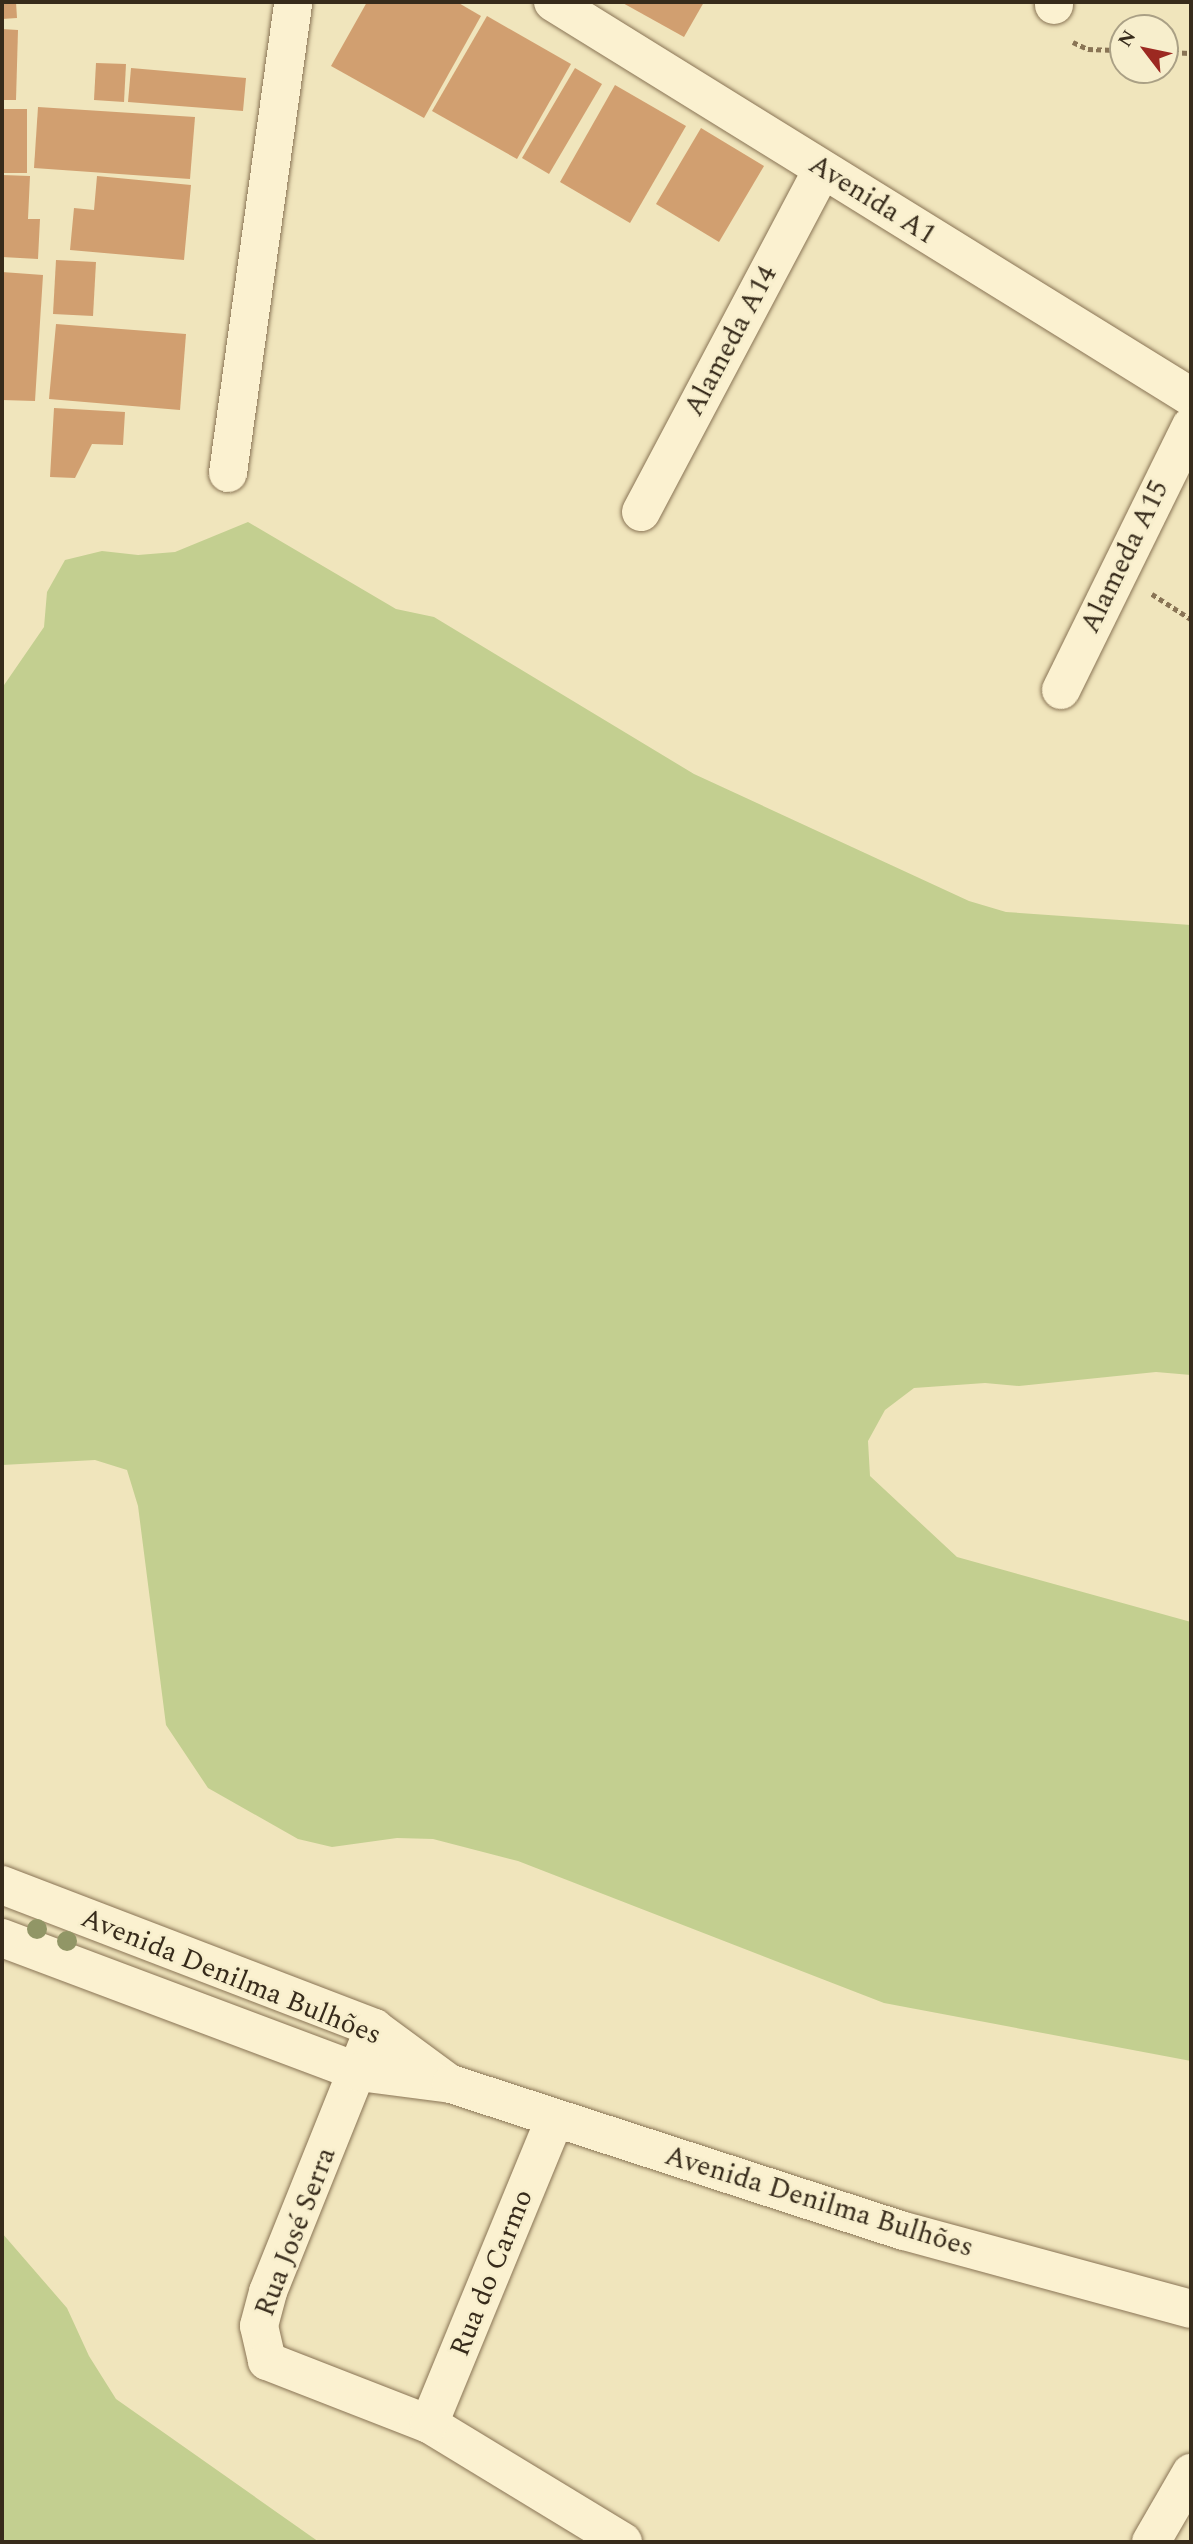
<!DOCTYPE html>
<html>
<head>
<meta charset="utf-8">
<style>
  body { margin:0 }
  #map { position:relative; width:1193px; height:2544px; overflow:hidden; background:#f0e5bc; font-family:Spectral,serif }
  div>[style] { position:absolute }
  .green>* { inset:0; background:#c3cf90 }
  .building>* { inset:0; background:#d19f70 }
  .path>* { height:4.5px; margin-top:-2.25px; transform-origin:0; background:repeating-linear-gradient(90deg,#897455 0 5px,transparent 0 8.5px) }
  .roads { filter:drop-shadow(0 0 2px #897455) drop-shadow(0 0 2px #897455) }
  .street>* { height:38px; margin:-19px; padding:0 19px; transform-origin:19px; border-radius:19px; background:#fbf1d0 }
  .secondary>* { height:38px; margin:-19px; padding:0 19px; transform-origin:19px; border-radius:19px; background:#fbf1d0 }
  .trees>* { width:20px; height:20px; margin:-10px; border-radius:50%; background:#919666 }
  span { translate:-50% -50%; white-space:nowrap; text-align:center; line-height:1.15; -webkit-text-stroke:5px #f7eecc; paint-order:stroke }
  .street-label { font-size:28px; color:#372b1b }
  .frame { position:absolute; inset:0; border:4px solid #372b1b; pointer-events:none }
  .north { position:absolute; left:1109px; top:14px; width:70px; height:70px; box-sizing:border-box; background:#f7eecc; border:2px solid #aaa085; border-radius:50%; rotate:302deg; font-size:19px; font-weight:700; line-height:28px; text-align:center; color:#372b1b }
  .north::after { content:''; display:block; margin:auto; width:24px; height:32px; background:#9c2921; clip-path:polygon(50% 0,100% 100%,50% 72%,0 100%) }
</style>
</head>
<body>
<div id="map">
  <div class="green">
    <div style="clip-path:polygon(248px 522px,396px 609px,434px 617px,694px 774px,969px 901px,1006px 912px,1191px 925px,1191px 1375px,1156px 1372px,1019px 1386px,985px 1383px,914px 1388px,885px 1410px,868px 1441px,870px 1476px,957px 1557px,1191px 1622px,1191px 2061px,884px 2003px,518px 1861px,433px 1839px,397px 1838px,332px 1847px,298px 1839px,208px 1788px,166px 1725px,138px 1506px,127px 1470px,95px 1460px,2px 1465px,2px 688px,44px 627px,47px 592px,65px 560px,102px 551px,138px 555px,175px 552px)"></div>
    <div style="clip-path:polygon(2px 2233px,67px 2308px,89px 2356px,116px 2399px,319px 2542px,2px 2542px)"></div>
  </div>
  <div class="building">
    <div style="clip-path:polygon(2px 2px,16px 2px,17px 18px,2px 19px)"></div>
    <div style="clip-path:polygon(367px 2px,457px 2px,481px 16px,424px 118px,331px 66px)"></div>
    <div style="clip-path:polygon(621px 2px,704px 2px,684px 37px)"></div>
    <div style="clip-path:polygon(487px 16px,571px 64px,517px 159px,432px 111px)"></div>
    <div style="clip-path:polygon(2px 29px,18px 30px,16px 100px,2px 100px)"></div>
    <div style="clip-path:polygon(96px 63px,126px 64px,124px 102px,94px 100px)"></div>
    <div style="clip-path:polygon(131px 68px,246px 78px,243px 111px,128px 102px)"></div>
    <div style="clip-path:polygon(575px 68px,602px 84px,549px 174px,522px 158px)"></div>
    <div style="clip-path:polygon(615px 85px,686px 126px,630px 223px,560px 182px)"></div>
    <div style="clip-path:polygon(38px 107px,195px 117px,190px 179px,34px 168px)"></div>
    <div style="clip-path:polygon(2px 109px,27px 109px,27px 173px,2px 173px)"></div>
    <div style="clip-path:polygon(701px 128px,764px 166px,719px 242px,656px 204px)"></div>
    <div style="clip-path:polygon(2px 175px,30px 176px,28px 219px,40px 219px,38px 259px,2px 257px)"></div>
    <div style="clip-path:polygon(97px 176px,191px 185px,184px 260px,70px 250px,74px 208px,94px 210px)"></div>
    <div style="clip-path:polygon(56px 260px,96px 262px,93px 316px,53px 314px)"></div>
    <div style="clip-path:polygon(2px 272px,43px 275px,35px 401px,2px 400px)"></div>
    <div style="clip-path:polygon(56px 324px,186px 334px,180px 410px,49px 399px)"></div>
    <div style="clip-path:polygon(54px 408px,125px 412px,123px 445px,92px 444px,75px 478px,50px 477px)"></div>
  </div>
  <div class="path">
    <div style="left:1073px;top:42px;width:17px;rotate:25deg"></div>
    <div style="left:1088px;top:49px;width:35px;rotate:2deg"></div>
    <div style="left:1165px;top:52px;width:26px;rotate:2deg"></div>
    <div style="left:1152px;top:594px;width:46px;rotate:32.7deg"></div>
  </div>
  <div class="roads">
    <div class="street">
      <div style="left:553px;top:2px;width:750px;rotate:31.76deg"></div>
      <div style="left:1054px;top:2px;width:3px;rotate:90deg"></div>
      <div style="left:228px;top:473px;width:475px;rotate:-82.1deg"></div>
      <div style="left:641px;top:512px;width:387px;rotate:-62.1deg"></div>
      <div style="left:1061px;top:690px;width:294px;rotate:-63.8deg"></div>
      <div style="left:374px;top:2028px;width:284px;rotate:111.9deg"></div>
      <div style="left:268px;top:2292px;width:35px;rotate:105deg"></div>
      <div style="left:259px;top:2326px;width:36px;rotate:77deg"></div>
      <div style="left:267px;top:2361px;width:174px;rotate:21.3deg"></div>
      <div style="left:429px;top:2424px;width:227px;rotate:31.3deg"></div>
      <div style="left:429px;top:2424px;width:328px;rotate:-67.6deg"></div>
      <div style="left:1151px;top:2542px;width:80px;rotate:-59.9deg"></div>
    </div>
    <div class="secondary">
      <div style="left:2px;top:1885px;width:399px;rotate:21deg"></div>
      <div style="left:374px;top:2028px;width:89px;rotate:36.4deg"></div>
      <div style="left:2px;top:1938px;width:381px;rotate:20.6deg"></div>
      <div style="left:359px;top:2072px;width:93px;rotate:7.4deg"></div>
      <div style="left:451px;top:2084px;width:476px;rotate:18deg"></div>
      <div style="left:904px;top:2231px;width:297px;rotate:15.2deg"></div>
    </div>
  </div>
  <div class="trees">
    <div style="left:37px;top:1929px"></div>
    <div style="left:67px;top:1941px"></div>
  </div>
  <div class="street-label">
    <span style="left:872px;top:200px;rotate:32deg">Avenida A1</span>
    <span style="left:731px;top:341px;rotate:-62deg">Alameda A14</span>
    <span style="left:1125px;top:557px;rotate:-64deg">Alameda A15</span>
    <span style="left:231px;top:1977px;rotate:22deg">Avenida Denilma Bulhões</span>
    <span style="left:819px;top:2202px;rotate:17deg">Avenida Denilma Bulhões</span>
    <span style="left:296px;top:2232px;rotate:-69deg">Rua José Serra</span>
    <span style="left:492px;top:2273px;rotate:-68deg">Rua do Carmo</span>
  </div>
  <div class="frame"></div>
  <div class="north">N</div>
</div>
</body>
</html>
